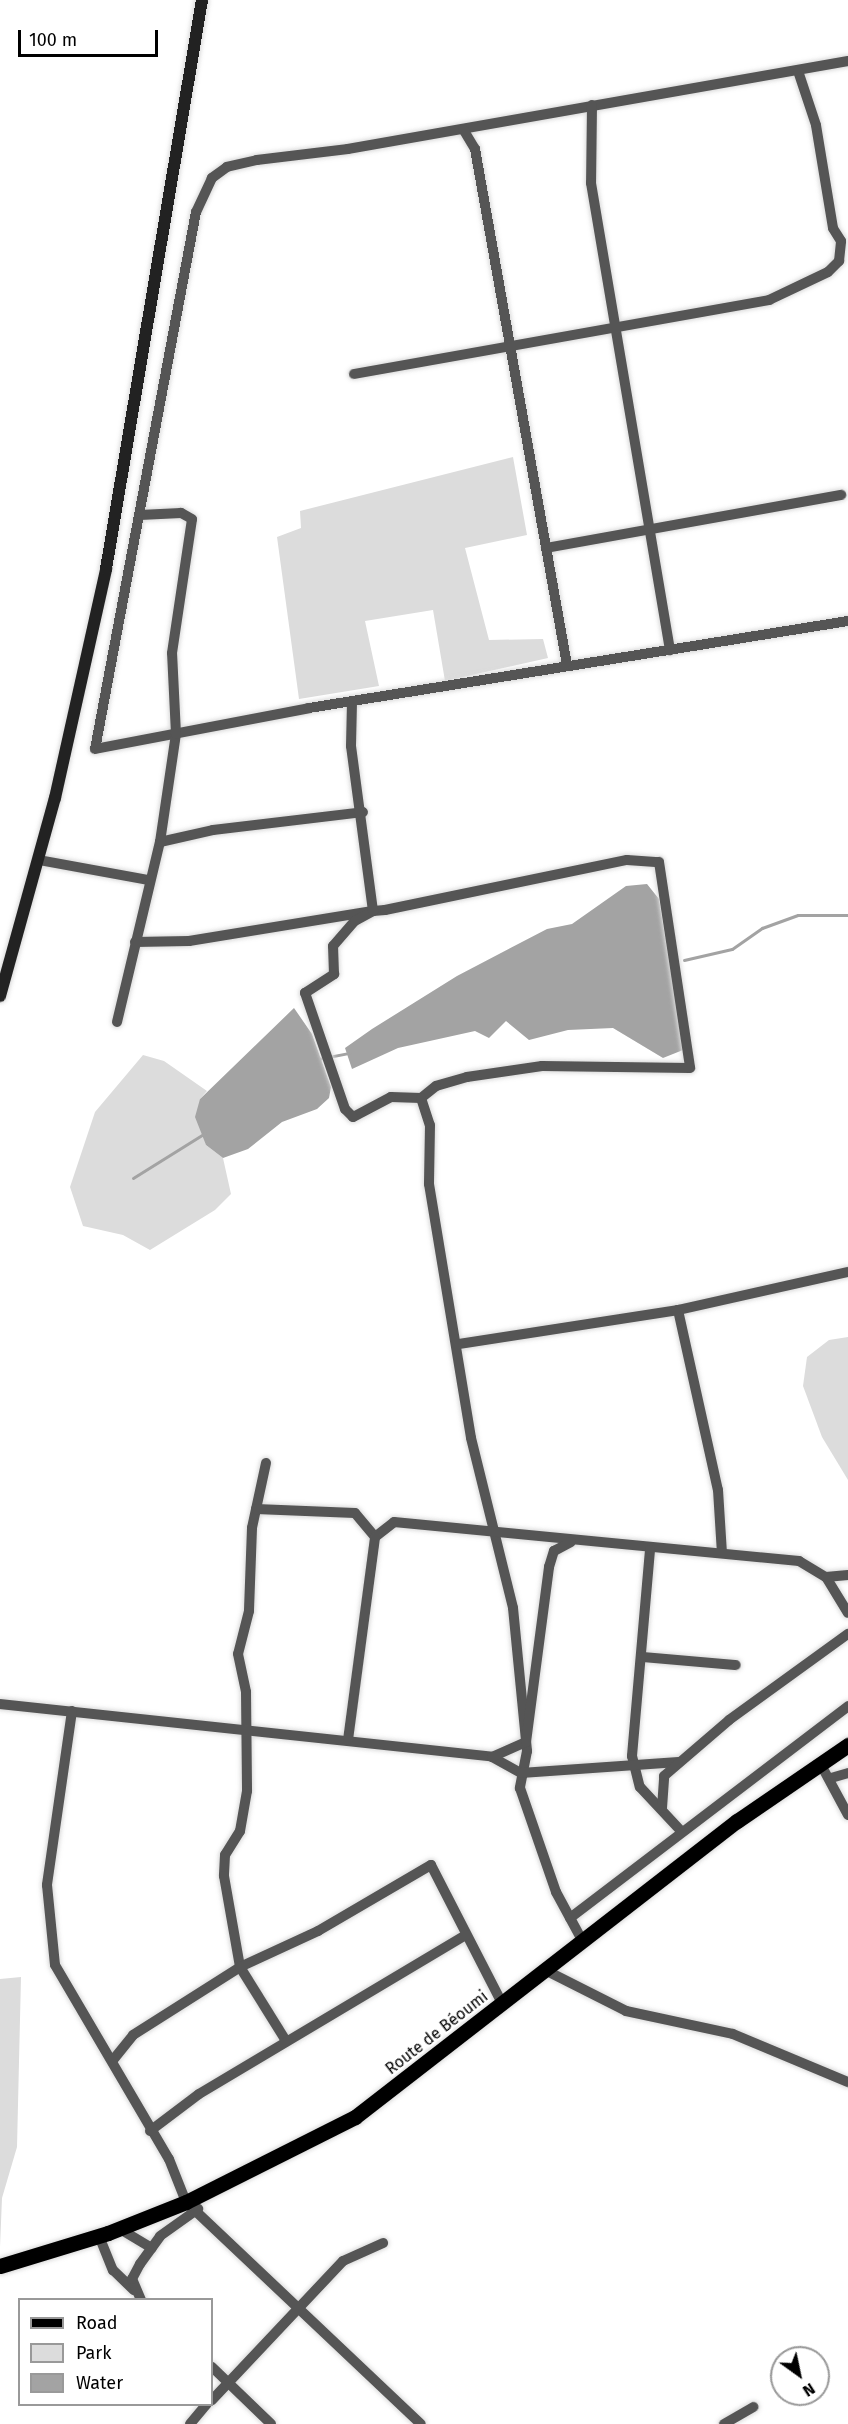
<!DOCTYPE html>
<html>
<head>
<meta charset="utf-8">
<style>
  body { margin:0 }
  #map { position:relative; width:848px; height:2424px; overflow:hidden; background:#fff; font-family:"Fira Sans",sans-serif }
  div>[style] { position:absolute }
  .green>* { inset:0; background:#dcdcdc }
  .water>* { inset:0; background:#a3a3a3 }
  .stream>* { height:3px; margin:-1.5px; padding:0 1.5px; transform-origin:1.5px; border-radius:1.5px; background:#a3a3a3 }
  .roads { filter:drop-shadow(0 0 2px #dbdbdb) drop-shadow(0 0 2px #dbdbdb) }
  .street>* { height:10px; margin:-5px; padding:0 5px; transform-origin:5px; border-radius:5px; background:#555 }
  .secondary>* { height:12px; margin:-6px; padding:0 6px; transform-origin:6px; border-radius:6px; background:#222 }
  .primary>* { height:15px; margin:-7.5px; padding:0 7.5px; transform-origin:7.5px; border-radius:7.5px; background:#000 }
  span { translate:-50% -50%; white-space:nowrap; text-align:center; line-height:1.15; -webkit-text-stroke:4.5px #fff; paint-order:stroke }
  .street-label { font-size:16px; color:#000 }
  .legend { position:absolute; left:18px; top:2298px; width:195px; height:108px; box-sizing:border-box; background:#fff; border:2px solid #999; margin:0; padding:8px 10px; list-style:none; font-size:18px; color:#000 }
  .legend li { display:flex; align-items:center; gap:12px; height:30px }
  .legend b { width:30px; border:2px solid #999 }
  .north { position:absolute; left:770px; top:2346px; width:60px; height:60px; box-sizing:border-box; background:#fff; border:2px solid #999; border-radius:50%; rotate:147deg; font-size:16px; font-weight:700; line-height:24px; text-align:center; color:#000 }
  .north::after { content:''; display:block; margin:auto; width:21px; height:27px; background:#000; clip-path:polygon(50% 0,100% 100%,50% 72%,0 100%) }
  .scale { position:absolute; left:18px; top:30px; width:140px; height:27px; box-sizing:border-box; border:3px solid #000; border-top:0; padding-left:8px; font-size:18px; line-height:21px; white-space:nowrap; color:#000; -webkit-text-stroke:4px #fff; paint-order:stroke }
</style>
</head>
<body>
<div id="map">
  <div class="green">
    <div style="clip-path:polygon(513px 457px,527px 535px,465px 548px,489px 640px,543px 639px,548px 658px,445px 681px,433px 610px,365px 621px,379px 686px,299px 699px,277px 537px,301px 528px,300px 511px)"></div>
    <div style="clip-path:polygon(143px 1055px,164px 1061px,207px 1091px,200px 1099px,206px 1145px,223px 1158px,231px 1194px,215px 1210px,150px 1250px,123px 1235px,83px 1226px,70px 1187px,95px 1112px)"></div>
    <div style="clip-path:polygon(848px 1337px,848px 1480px,822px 1437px,803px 1386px,807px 1357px,829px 1340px)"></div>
    <div style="clip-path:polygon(21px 1977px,17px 2147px,2px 2198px,0 2247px,0 1979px)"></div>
  </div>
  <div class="water">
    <div style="clip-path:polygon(647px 884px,659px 899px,683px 1050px,663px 1058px,613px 1028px,568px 1030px,529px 1040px,506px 1021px,489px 1038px,475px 1031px,398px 1048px,352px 1069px,345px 1048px,372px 1029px,457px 976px,547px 929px,572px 924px,626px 886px)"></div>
    <div style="clip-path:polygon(294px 1008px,312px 1034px,331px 1087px,329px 1098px,317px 1109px,282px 1122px,248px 1149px,223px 1158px,206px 1145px,195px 1117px,200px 1099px)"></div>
  </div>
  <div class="stream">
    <div style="left:684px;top:960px;width:49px;rotate:-12.9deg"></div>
    <div style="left:732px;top:949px;width:37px;rotate:-35deg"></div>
    <div style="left:762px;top:928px;width:38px;rotate:-20deg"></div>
    <div style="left:798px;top:915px;width:50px"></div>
    <div style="left:318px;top:1059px;width:32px;rotate:-11deg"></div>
    <div style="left:133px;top:1178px;width:85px;rotate:-32deg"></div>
  </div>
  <div class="roads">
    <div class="street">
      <div style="left:848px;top:61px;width:508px;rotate:170.02deg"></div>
      <div style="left:348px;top:149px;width:92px;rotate:173.1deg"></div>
      <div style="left:257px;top:160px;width:31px;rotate:167deg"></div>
      <div style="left:227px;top:167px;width:19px;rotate:144deg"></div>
      <div style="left:212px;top:178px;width:38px;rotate:115deg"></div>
      <div style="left:196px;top:212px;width:546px;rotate:100.65deg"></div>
      <div style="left:95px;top:749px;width:218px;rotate:-10.8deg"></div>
      <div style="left:309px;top:708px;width:546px;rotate:-9.17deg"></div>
      <div style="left:592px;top:105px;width:78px;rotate:90.7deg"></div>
      <div style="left:591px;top:183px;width:474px;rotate:80.4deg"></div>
      <div style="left:463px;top:129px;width:23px;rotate:59deg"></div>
      <div style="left:475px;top:149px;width:524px;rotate:79.89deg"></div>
      <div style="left:354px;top:374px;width:422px;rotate:-10.1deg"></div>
      <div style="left:769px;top:300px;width:65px;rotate:-25.4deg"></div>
      <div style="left:828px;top:272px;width:16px;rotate:-45deg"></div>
      <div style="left:839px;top:261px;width:20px;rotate:-84deg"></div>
      <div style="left:841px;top:241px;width:15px;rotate:-122deg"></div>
      <div style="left:833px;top:228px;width:104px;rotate:-99.4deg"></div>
      <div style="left:816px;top:125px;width:57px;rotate:-108.4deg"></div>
      <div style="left:546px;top:548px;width:300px;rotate:-10.2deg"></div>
      <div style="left:160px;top:842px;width:54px;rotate:-12.8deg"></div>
      <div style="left:213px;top:830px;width:151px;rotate:-6.8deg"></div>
      <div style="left:39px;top:860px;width:111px;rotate:10.4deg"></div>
      <div style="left:135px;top:942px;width:54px;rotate:-1.1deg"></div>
      <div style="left:189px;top:941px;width:186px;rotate:-9.3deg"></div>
      <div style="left:373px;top:911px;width:12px;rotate:-5deg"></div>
      <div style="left:385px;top:910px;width:247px;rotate:-11.7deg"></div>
      <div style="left:627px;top:860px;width:32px;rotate:4deg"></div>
      <div style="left:659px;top:862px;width:208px;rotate:81.4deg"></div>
      <div style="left:690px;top:1068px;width:148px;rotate:-179.2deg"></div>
      <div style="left:542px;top:1066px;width:76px;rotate:171.7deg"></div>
      <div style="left:467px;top:1077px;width:32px;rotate:164deg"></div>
      <div style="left:436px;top:1086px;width:19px;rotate:141deg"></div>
      <div style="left:421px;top:1098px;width:30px;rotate:-178deg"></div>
      <div style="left:391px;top:1097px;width:43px;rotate:152.2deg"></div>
      <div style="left:353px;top:1117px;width:11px;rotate:-135deg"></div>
      <div style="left:345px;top:1109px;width:123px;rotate:-109deg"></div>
      <div style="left:305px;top:993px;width:35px;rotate:-33deg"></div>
      <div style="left:334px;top:974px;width:28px;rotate:-92deg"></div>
      <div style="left:333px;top:946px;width:33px;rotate:-49deg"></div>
      <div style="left:355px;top:921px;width:21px;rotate:-29deg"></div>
      <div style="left:373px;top:911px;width:166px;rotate:-97.6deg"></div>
      <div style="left:351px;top:746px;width:45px;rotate:-88.7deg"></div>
      <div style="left:117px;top:1022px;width:185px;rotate:-76.6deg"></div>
      <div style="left:160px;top:842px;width:109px;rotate:-81.6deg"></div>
      <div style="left:176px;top:734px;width:81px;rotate:-92.8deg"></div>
      <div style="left:172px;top:653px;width:135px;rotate:-81.5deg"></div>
      <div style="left:192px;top:519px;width:13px;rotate:-151deg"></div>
      <div style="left:181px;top:513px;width:41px;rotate:177.2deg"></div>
      <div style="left:421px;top:1098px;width:28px;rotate:72deg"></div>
      <div style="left:430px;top:1125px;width:59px;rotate:91deg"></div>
      <div style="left:429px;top:1184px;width:257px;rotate:80.6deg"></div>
      <div style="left:471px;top:1438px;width:175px;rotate:76.1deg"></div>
      <div style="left:513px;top:1608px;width:144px;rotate:84.4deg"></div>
      <div style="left:527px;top:1751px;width:38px;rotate:101deg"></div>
      <div style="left:520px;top:1788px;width:110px;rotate:70.9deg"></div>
      <div style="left:556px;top:1892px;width:55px;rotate:61.6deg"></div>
      <div style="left:678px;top:1310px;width:184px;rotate:77.5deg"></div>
      <div style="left:718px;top:1490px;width:63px;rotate:86.4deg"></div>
      <div style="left:459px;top:1344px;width:222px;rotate:-8.8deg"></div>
      <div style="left:678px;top:1310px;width:174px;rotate:-12.6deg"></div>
      <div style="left:266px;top:1463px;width:66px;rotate:102.2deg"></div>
      <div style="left:252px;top:1528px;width:83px;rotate:92.1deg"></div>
      <div style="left:249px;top:1611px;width:44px;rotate:104.3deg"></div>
      <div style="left:238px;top:1654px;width:39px;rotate:78deg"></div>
      <div style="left:246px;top:1692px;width:99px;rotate:89.4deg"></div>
      <div style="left:247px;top:1791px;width:41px;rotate:99.9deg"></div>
      <div style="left:240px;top:1831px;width:28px;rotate:122deg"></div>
      <div style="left:225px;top:1855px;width:21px;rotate:93deg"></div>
      <div style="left:224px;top:1876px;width:92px;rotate:80deg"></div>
      <div style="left:240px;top:1967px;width:87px;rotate:58.1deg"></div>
      <div style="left:256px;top:1509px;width:99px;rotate:2.3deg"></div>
      <div style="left:355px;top:1513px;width:31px;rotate:50deg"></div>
      <div style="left:375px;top:1537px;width:24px;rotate:-38deg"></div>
      <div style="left:394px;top:1522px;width:407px;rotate:5.5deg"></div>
      <div style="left:799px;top:1561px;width:31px;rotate:31deg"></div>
      <div style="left:826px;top:1577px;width:42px;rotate:58.6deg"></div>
      <div style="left:650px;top:1550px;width:207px;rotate:95deg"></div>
      <div style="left:632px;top:1756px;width:32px;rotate:76deg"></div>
      <div style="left:640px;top:1787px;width:60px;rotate:47deg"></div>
      <div style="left:826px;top:1577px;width:22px;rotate:-5deg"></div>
      <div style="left:642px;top:1657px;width:94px;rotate:4.9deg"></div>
      <div style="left:0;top:1704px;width:495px;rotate:6.1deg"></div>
      <div style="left:492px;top:1757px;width:33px;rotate:29deg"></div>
      <div style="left:521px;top:1773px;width:158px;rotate:-4deg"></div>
      <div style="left:72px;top:1711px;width:176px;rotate:98.2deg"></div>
      <div style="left:47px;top:1885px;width:80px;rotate:84.3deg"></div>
      <div style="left:55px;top:1965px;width:225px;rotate:59.6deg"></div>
      <div style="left:169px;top:2159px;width:46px;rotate:68.4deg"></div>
      <div style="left:186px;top:2202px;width:323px;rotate:43.4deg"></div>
      <div style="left:348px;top:1740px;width:205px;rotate:-82.4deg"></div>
      <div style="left:492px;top:1757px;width:37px;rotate:-24deg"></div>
      <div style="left:526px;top:1742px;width:177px;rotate:-82.5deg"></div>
      <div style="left:549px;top:1567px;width:17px;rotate:-73deg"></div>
      <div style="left:554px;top:1551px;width:19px;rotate:-28deg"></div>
      <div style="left:820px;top:1763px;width:59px;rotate:61.7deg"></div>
      <div style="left:831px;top:1778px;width:18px;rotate:-16deg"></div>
      <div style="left:662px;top:1808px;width:32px;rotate:-86deg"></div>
      <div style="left:664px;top:1776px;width:86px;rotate:-40.7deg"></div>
      <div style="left:729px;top:1720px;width:147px;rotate:-35.9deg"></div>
      <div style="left:570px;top:1918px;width:350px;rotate:-37.3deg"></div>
      <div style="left:545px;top:1970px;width:91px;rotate:26.8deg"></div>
      <div style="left:626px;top:2011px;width:109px;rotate:12.1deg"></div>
      <div style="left:733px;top:2034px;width:125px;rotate:22.7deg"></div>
      <div style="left:113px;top:2060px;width:32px;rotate:-51deg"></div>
      <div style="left:133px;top:2035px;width:127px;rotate:-32.4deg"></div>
      <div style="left:240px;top:1967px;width:86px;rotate:-24.8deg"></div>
      <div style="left:318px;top:1931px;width:131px;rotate:-30.3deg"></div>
      <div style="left:431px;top:1865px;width:157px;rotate:62.8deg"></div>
      <div style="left:150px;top:2131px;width:61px;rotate:-37.1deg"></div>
      <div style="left:199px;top:2094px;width:311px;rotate:-30.8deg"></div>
      <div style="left:120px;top:2229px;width:37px;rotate:31deg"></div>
      <div style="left:99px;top:2236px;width:37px;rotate:68deg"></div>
      <div style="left:113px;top:2270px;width:29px;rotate:44deg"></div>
      <div style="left:141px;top:2300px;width:23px;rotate:-113deg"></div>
      <div style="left:132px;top:2279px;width:17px;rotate:-62deg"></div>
      <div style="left:140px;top:2264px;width:34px;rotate:-54deg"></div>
      <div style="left:160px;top:2236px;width:47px;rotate:-35.4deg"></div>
      <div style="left:212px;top:2367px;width:82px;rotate:44deg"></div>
      <div style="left:212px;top:2400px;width:191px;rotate:-46.7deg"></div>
      <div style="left:343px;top:2261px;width:44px;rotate:-24.2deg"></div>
      <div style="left:190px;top:2424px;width:26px;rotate:-50deg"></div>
      <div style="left:724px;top:2424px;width:34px;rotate:-30deg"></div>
    </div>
    <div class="secondary">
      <div style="left:0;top:996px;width:205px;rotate:-74.5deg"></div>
      <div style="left:55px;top:798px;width:235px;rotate:-77.4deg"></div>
      <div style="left:106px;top:569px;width:577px;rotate:-80.42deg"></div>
    </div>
    <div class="primary">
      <div style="left:0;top:2266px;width:113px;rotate:-17deg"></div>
      <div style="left:108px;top:2233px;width:84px;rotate:-21.7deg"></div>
      <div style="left:186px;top:2202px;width:189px;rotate:-26.7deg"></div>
      <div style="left:355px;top:2117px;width:483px;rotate:-37.8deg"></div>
      <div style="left:737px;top:1821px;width:135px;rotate:-34.4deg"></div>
    </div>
  </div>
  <div class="street-label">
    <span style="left:437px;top:2033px;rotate:-38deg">Route de Béoumi</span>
  </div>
  <ul class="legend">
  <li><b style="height:8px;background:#000"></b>Road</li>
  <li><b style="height:16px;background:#dcdcdc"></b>Park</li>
  <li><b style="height:16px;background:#a3a3a3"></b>Water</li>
  </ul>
  <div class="north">N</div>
  <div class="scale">100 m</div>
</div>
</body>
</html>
